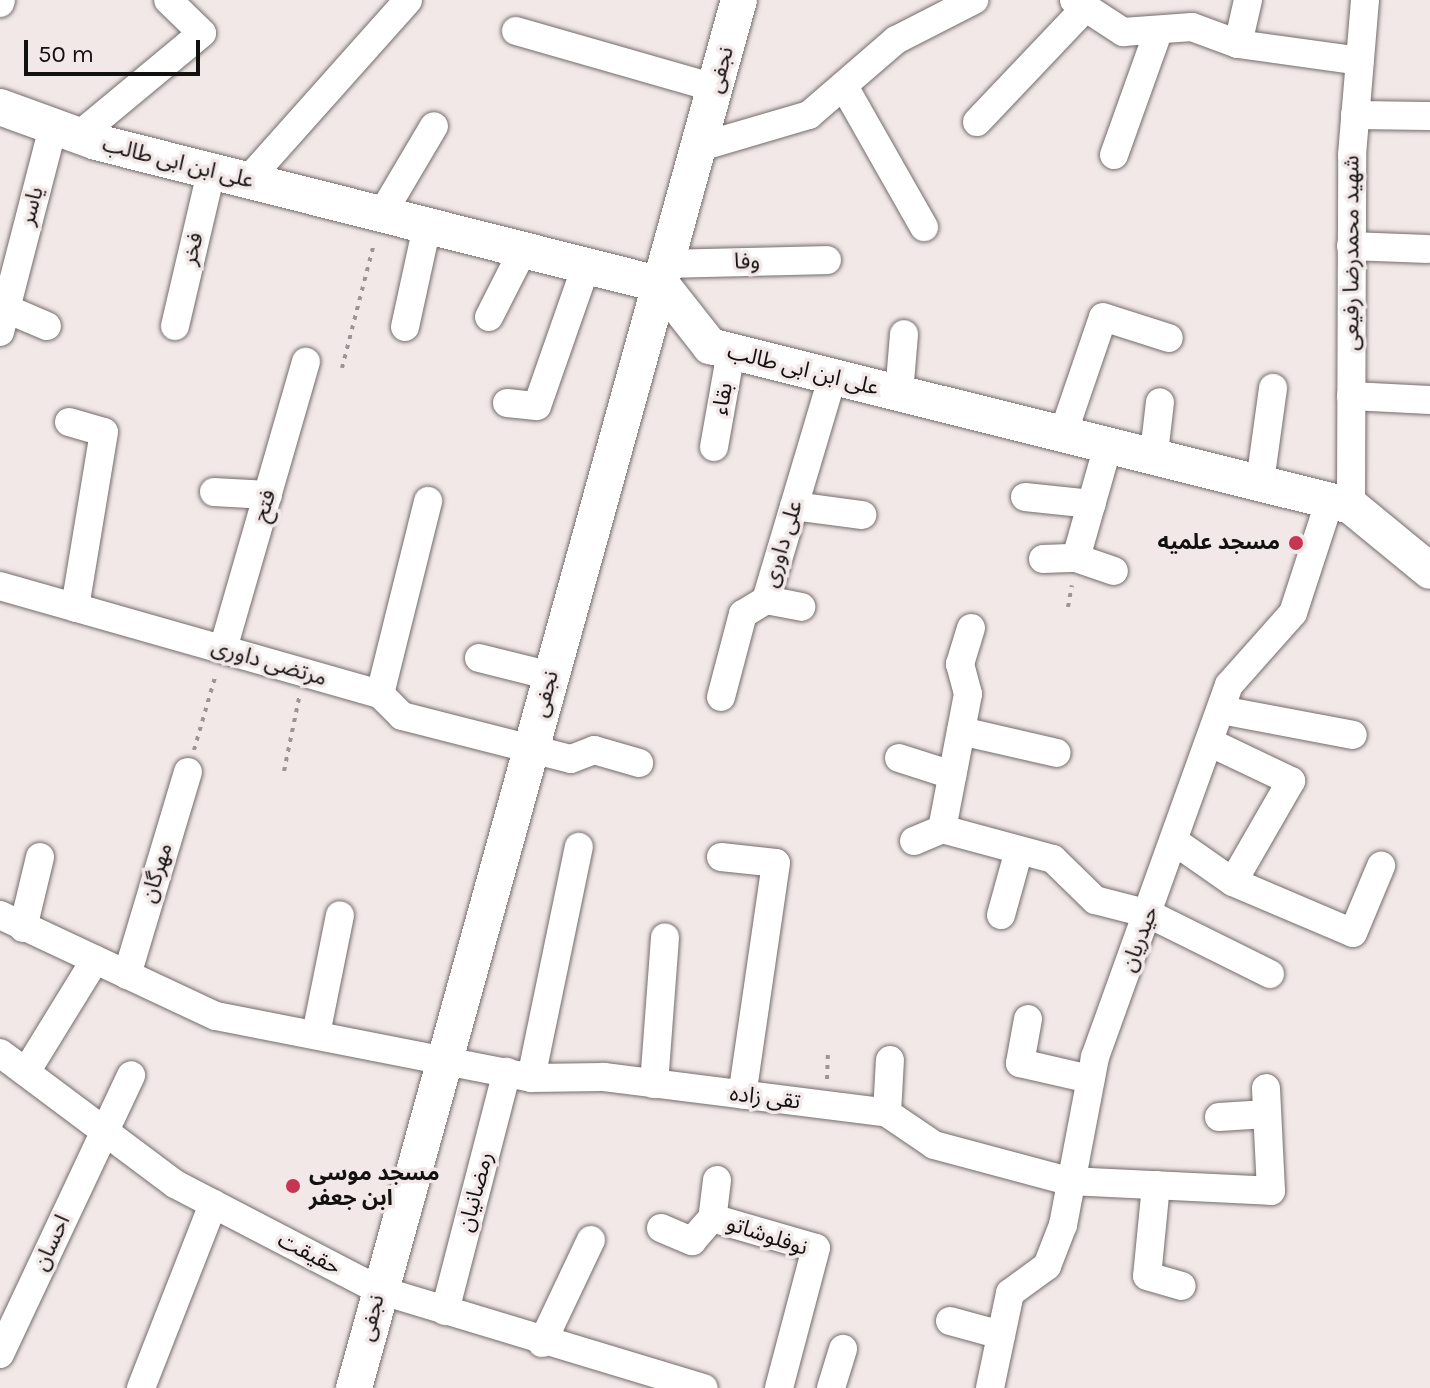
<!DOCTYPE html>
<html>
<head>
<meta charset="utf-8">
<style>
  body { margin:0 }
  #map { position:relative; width:1430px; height:1388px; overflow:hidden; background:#f2e8e8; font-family:Karla,"Noto Sans Arabic",sans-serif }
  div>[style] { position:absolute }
  .path>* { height:4px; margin-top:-2px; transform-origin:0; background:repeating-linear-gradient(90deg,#9c9595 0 4px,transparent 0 10px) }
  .roads { filter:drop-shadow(0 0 2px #746c6c) drop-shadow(0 0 2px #746c6c) }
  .minor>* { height:28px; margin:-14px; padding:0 14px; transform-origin:14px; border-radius:14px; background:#fff }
  .tertiary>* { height:36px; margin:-18px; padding:0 18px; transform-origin:18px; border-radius:18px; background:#fff }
  .dots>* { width:22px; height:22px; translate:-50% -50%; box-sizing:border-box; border:4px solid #f2e8e8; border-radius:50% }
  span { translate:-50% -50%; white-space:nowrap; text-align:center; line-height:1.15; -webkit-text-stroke:7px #f2e8e8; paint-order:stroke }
  .street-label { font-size:22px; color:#131010 }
  .poi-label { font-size:22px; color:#131010; font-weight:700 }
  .right { translate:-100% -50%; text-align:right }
  .left { translate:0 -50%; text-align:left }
  .scale { position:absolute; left:24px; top:40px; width:176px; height:36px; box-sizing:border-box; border:4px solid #131010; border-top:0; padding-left:10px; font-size:24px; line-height:28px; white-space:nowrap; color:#131010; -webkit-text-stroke:6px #f2e8e8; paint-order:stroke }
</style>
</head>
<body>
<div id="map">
  <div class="path">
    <div style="left:342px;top:368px;width:129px;rotate:-75.6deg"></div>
    <div style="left:1068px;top:607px;width:22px;rotate:-80deg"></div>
    <div style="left:194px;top:750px;width:79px;rotate:-73.9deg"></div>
    <div style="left:284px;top:771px;width:75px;rotate:-78.4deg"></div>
    <div style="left:827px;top:1079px;width:30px;rotate:-88deg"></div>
  </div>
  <div class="roads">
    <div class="minor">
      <div style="left:1074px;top:0;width:59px;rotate:33.1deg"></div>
      <div style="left:1123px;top:32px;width:69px;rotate:-4.1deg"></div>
      <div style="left:1192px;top:27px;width:49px;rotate:20.3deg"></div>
      <div style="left:1238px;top:44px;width:123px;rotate:7.9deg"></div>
      <div style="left:0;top:3px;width:3px;rotate:-72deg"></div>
      <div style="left:516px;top:31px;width:207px;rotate:16deg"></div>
      <div style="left:1238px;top:44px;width:45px;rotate:-77.2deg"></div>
      <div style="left:845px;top:88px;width:160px;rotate:60.4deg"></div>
      <div style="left:1355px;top:115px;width:75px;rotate:0.8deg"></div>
      <div style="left:977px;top:122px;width:157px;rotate:-46.5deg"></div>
      <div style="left:78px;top:136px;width:161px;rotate:-39.7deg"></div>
      <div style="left:202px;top:33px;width:47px;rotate:-135.9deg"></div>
      <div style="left:700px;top:147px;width:114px;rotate:-16.4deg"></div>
      <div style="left:809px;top:115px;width:115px;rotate:-40.8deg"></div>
      <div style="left:896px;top:40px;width:88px;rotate:-27.1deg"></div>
      <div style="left:1114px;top:155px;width:131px;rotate:-70.3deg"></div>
      <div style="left:247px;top:181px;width:242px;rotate:-48.3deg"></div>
      <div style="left:382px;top:214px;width:102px;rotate:-59.4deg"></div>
      <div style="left:1351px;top:246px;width:76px;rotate:2.3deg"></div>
      <div style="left:668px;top:264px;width:159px;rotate:-1.4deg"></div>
      <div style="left:0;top:306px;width:51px;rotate:23.1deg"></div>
      <div style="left:489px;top:317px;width:75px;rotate:-63.1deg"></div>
      <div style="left:175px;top:326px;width:158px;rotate:-76.8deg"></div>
      <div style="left:405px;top:327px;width:103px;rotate:-77.7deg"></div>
      <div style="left:0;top:332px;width:212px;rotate:-75.5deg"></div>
      <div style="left:899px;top:394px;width:60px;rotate:-85.2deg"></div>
      <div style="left:1351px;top:396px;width:79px;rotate:2.9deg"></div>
      <div style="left:507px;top:403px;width:30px;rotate:6deg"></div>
      <div style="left:537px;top:406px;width:148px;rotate:-70.7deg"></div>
      <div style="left:69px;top:422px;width:36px;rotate:16deg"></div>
      <div style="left:104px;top:432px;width:178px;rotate:99.4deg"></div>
      <div style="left:1064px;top:431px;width:120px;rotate:-71.1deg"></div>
      <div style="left:1103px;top:317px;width:69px;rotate:17.7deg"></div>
      <div style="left:714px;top:447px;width:97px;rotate:-79.9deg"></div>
      <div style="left:1154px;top:453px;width:51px;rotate:-83.3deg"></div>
      <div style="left:1260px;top:482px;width:95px;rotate:-82.1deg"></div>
      <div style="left:214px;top:492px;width:54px;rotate:3.2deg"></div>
      <div style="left:1025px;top:497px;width:67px;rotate:6deg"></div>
      <div style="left:794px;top:506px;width:69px;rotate:7.5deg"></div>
      <div style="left:1351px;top:506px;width:351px;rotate:-89.8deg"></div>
      <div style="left:1352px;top:155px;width:156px;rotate:-85.2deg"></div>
      <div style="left:1076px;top:558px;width:40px;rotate:18.9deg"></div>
      <div style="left:1043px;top:559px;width:33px;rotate:-2deg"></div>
      <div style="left:1076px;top:558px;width:121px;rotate:-74.1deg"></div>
      <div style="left:0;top:586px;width:395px;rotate:15.9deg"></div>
      <div style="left:380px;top:694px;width:31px;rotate:45deg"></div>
      <div style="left:402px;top:716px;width:174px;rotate:14.3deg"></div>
      <div style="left:571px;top:759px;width:25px;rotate:-21deg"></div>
      <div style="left:594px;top:750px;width:47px;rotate:16.1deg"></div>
      <div style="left:766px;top:600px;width:36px;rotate:11deg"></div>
      <div style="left:971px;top:628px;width:38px;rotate:107deg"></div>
      <div style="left:960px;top:664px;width:31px;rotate:75deg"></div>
      <div style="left:968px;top:694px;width:137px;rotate:100.9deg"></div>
      <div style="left:942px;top:829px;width:115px;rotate:15.1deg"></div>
      <div style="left:1053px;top:859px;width:59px;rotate:44.3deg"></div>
      <div style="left:1095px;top:900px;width:56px;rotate:14.5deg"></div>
      <div style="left:1149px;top:914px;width:135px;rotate:26.4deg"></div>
      <div style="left:223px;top:649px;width:299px;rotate:-73.9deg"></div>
      <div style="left:479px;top:658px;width:74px;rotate:14deg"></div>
      <div style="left:380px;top:694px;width:199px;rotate:-76deg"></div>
      <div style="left:721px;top:697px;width:86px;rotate:-75.2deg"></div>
      <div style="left:743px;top:614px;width:27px;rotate:-31deg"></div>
      <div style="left:766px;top:600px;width:231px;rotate:-73.4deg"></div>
      <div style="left:1221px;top:710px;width:134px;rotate:10.7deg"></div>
      <div style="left:961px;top:731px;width:98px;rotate:12.9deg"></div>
      <div style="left:1209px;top:742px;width:91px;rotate:25.4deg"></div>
      <div style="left:1291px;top:781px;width:116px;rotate:119.9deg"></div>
      <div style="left:899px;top:758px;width:56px;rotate:17.8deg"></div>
      <div style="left:914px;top:841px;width:30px;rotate:-23deg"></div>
      <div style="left:1177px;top:843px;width:68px;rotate:34.9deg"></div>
      <div style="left:1233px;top:882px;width:130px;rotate:23deg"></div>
      <div style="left:1353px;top:933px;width:73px;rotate:-67.3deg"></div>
      <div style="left:721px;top:857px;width:55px;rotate:6.2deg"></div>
      <div style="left:776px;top:863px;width:234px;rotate:98.3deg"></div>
      <div style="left:0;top:915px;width:238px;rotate:25.1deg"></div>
      <div style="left:216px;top:1016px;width:321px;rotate:11.1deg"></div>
      <div style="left:531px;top:1078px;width:73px;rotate:-0.8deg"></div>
      <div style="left:604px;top:1077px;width:285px;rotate:7.2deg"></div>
      <div style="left:887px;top:1113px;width:57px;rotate:34.2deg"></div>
      <div style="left:934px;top:1145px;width:139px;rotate:15deg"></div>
      <div style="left:1068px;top:1181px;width:203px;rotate:2.8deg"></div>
      <div style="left:1271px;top:1191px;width:103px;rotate:-92.8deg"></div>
      <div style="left:1001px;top:915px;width:67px;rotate:-74.5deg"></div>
      <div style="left:23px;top:928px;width:73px;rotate:-76.5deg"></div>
      <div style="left:127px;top:975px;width:212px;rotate:-73.3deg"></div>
      <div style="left:1028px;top:1019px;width:45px;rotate:100.3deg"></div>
      <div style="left:1020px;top:1063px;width:72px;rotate:12.9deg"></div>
      <div style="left:316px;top:1034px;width:121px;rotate:-78.6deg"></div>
      <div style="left:0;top:1053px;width:219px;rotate:36.8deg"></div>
      <div style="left:175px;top:1184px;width:230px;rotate:27.5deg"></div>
      <div style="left:379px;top:1290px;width:339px;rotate:16.8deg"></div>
      <div style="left:26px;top:1072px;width:132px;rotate:-58.4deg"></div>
      <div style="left:531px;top:1078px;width:236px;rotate:-78.3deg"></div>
      <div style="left:654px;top:1084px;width:147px;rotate:-85.7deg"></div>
      <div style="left:887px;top:1113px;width:53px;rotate:-86.8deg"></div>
      <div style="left:1219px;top:1117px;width:48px;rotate:-3.6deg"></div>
      <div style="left:717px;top:1180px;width:38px;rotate:97deg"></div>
      <div style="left:712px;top:1218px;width:108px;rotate:16.1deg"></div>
      <div style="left:816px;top:1248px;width:145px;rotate:104.8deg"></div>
      <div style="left:1156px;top:1185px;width:91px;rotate:95.6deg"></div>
      <div style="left:1147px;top:1276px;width:36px;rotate:16deg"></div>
      <div style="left:661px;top:1228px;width:34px;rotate:23deg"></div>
      <div style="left:692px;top:1241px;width:30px;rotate:-49deg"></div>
      <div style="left:445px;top:1311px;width:247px;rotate:-75.5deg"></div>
      <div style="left:950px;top:1321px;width:53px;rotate:15.4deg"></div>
      <div style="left:542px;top:1343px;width:114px;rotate:-64.6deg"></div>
      <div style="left:0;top:1354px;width:308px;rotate:-64.8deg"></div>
      <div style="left:141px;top:1388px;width:198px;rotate:-68.6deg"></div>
      <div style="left:831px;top:1388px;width:41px;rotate:-72.9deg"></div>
      <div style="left:990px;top:1388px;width:97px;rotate:-78.1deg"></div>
      <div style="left:1010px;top:1293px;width:46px;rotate:-36.1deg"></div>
      <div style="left:1047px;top:1266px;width:44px;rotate:-68.7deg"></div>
      <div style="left:1063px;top:1225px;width:171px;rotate:-79.2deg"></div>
      <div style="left:1095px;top:1057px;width:395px;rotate:-70.2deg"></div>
      <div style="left:1229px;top:685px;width:96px;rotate:-48.4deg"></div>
      <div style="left:1293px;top:613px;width:119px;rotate:-71.9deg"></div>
    </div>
    <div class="tertiary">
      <div style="left:0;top:107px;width:102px;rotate:20deg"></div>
      <div style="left:96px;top:142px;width:584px;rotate:14.18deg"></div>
      <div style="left:662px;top:285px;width:78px;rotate:51.8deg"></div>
      <div style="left:710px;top:346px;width:661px;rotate:14.02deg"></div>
      <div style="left:1351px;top:506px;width:102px;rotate:39.4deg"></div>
      <div style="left:354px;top:1388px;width:1440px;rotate:-74.5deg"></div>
    </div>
  </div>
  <div class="dots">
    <div style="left:1296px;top:543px;background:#c63551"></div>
    <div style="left:293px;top:1186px;background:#c63551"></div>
  </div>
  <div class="street-label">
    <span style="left:721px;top:70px;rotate:-75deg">نجفی</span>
    <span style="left:178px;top:163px;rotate:14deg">علی ابن ابی طالب</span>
    <span style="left:32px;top:206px;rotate:-75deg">یاسر</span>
    <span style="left:193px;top:249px;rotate:-77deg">فخر</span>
    <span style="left:1352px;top:253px;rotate:-90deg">شهید محمدرضا رفیعی</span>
    <span style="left:747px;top:262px;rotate:-1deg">وفا</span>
    <span style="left:803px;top:370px;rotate:14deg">علی ابن ابی طالب</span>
    <span style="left:723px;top:399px;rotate:-80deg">بقاء</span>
    <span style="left:265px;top:506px;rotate:-74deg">فتح</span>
    <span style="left:783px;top:544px;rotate:-73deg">علی داوری</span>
    <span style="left:269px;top:663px;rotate:16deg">مرتضی داوری</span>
    <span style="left:546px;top:694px;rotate:-75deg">نجفی</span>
    <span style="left:157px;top:873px;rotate:-73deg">مهرگان</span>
    <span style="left:1140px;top:939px;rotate:-69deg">حیدریان</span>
    <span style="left:765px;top:1098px;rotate:7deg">تقی زاده</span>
    <span style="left:476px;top:1192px;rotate:-75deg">رمضانیان</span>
    <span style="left:767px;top:1236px;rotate:18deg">نوفلوشاتو</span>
    <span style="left:52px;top:1243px;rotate:-65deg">احسان</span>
    <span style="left:309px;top:1254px;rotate:27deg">حقیقت</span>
    <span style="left:372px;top:1318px;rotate:-76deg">نجفی</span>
  </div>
  <div class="poi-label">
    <span class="right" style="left:1280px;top:543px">مسجد علمیه</span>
    <span class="left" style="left:309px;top:1186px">مسجد موسی<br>ابن جعفر</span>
  </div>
  <div class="scale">50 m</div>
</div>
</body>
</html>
